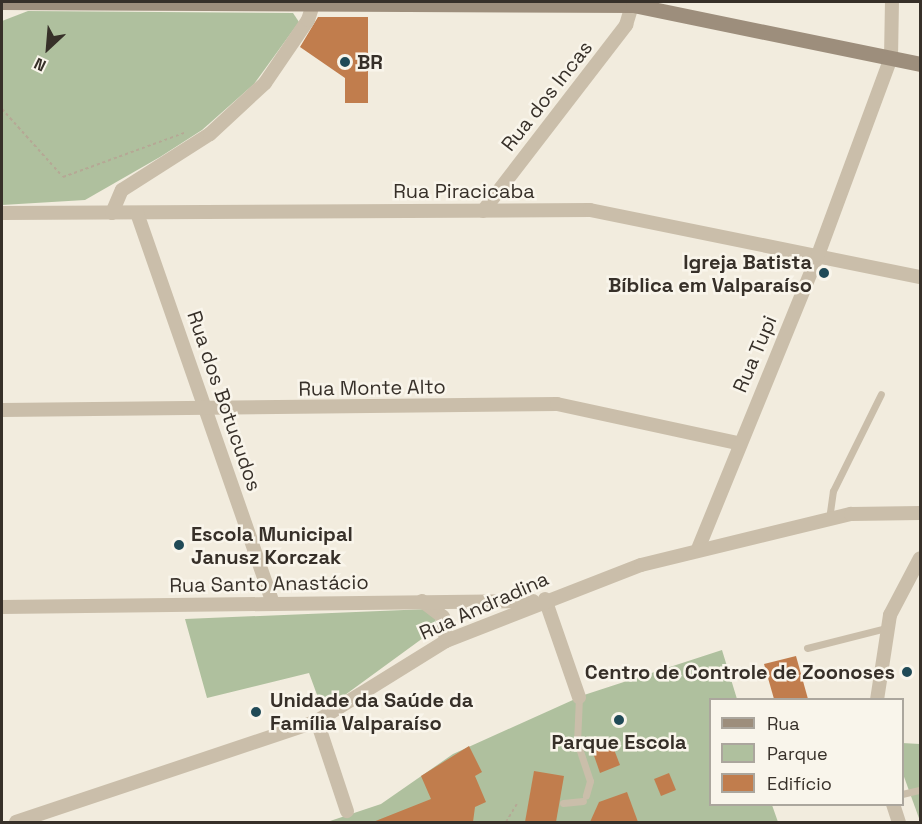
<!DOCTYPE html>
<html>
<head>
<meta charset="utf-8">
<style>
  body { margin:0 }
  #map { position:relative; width:922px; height:824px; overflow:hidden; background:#f2ecde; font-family:"Space Grotesk",sans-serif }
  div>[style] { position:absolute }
  .green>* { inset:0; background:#afc09e }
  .building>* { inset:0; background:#c17d4d }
  .path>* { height:2px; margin-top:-1px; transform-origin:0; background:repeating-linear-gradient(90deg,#b5a895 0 3px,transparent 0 6px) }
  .lane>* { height:7px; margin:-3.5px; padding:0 3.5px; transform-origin:3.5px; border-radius:3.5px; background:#cabeaa }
  .street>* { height:14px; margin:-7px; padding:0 7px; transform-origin:7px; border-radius:7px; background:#cabeaa }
  .secondary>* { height:15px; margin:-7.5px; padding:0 7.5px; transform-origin:7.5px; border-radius:7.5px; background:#9d8e7c }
  .dots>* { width:16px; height:16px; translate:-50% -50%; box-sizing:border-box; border:3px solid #f9f5eb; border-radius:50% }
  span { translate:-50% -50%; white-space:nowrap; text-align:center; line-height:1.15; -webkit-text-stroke:5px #f9f5eb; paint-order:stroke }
  .poi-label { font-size:20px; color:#373029; font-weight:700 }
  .left { translate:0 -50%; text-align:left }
  .right { translate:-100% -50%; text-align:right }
  .street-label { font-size:20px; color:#373029 }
  .frame { position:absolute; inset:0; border:3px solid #373029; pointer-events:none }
  .legend { position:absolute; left:709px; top:698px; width:195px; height:108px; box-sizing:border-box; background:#f9f5eb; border:2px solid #aba69d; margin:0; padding:8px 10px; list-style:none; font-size:18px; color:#373029 }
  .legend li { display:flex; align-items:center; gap:12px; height:30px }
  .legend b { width:30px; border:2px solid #aba69d }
  .north { position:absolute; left:18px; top:18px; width:60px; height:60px; -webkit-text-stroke:4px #f9f5eb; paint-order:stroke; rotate:206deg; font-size:16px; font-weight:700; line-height:24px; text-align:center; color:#373029 }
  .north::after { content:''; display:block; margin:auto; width:21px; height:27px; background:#373029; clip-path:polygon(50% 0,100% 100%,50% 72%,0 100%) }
</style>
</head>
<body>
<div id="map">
  <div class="green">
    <div style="clip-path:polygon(28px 11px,293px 13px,299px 22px,254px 84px,202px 130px,160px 157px,85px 200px,2px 205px,2px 21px)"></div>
    <div style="clip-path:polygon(428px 609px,436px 618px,434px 630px,323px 711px,309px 673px,207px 698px,185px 619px)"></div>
    <div style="clip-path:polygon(722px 650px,737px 699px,710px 700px,710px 804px,772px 805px,778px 822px,327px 822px,381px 804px,453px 754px,584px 695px)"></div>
    <div style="clip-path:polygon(902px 743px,920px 744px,920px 821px,903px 774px)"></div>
  </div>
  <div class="building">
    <div style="clip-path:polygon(318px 17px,368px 17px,368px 103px,345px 103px,345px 78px,300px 47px)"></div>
    <div style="clip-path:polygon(796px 656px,808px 699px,774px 699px,764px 664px)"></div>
    <div style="clip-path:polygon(610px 739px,620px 765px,600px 773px,591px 747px)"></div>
    <div style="clip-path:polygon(469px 746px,482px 772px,475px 776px,486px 802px,475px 807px,473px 822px,373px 822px,431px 799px,421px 776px)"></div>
    <div style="clip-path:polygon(534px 771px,564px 776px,556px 822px,525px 822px)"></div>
    <div style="clip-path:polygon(669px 773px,676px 790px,661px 796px,654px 779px)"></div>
    <div style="clip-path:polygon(627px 792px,638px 822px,590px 822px,599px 802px)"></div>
  </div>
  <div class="path">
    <div style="left:2px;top:109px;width:91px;rotate:48.1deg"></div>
    <div style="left:63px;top:177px;width:129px;rotate:-20deg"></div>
    <div style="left:506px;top:822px;width:21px;rotate:-59deg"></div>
  </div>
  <div class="lane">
    <div style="left:829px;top:519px;width:28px;rotate:-82deg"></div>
    <div style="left:833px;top:491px;width:108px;rotate:-63.7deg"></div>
    <div style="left:807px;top:648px;width:81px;rotate:-14.2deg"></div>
    <div style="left:579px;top:697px;width:45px;rotate:92.5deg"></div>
    <div style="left:577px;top:742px;width:41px;rotate:71.6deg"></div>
    <div style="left:590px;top:781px;width:15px;rotate:106deg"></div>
    <div style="left:902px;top:794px;width:18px;rotate:-13deg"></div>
    <div style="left:563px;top:803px;width:20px;rotate:-6deg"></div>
  </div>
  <div class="street">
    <div style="left:483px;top:211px;width:235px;rotate:-52.4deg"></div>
    <div style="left:626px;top:25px;width:24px;rotate:-73deg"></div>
    <div style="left:2px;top:213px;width:588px;rotate:-0.29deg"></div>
    <div style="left:590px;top:210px;width:337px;rotate:11.5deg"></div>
    <div style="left:112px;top:213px;width:25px;rotate:-67deg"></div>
    <div style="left:122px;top:190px;width:104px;rotate:-32.5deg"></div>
    <div style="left:210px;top:134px;width:75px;rotate:-42.8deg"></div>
    <div style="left:265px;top:83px;width:76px;rotate:-55.7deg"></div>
    <div style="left:308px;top:20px;width:19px;rotate:-72deg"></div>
    <div style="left:137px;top:213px;width:413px;rotate:70.8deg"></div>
    <div style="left:2px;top:410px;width:555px;rotate:-0.62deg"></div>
    <div style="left:557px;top:404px;width:185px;rotate:12.2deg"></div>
    <div style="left:698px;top:549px;width:318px;rotate:-67.8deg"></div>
    <div style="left:818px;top:255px;width:210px;rotate:-69.7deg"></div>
    <div style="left:891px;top:58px;width:56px;rotate:-89deg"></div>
    <div style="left:545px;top:599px;width:104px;rotate:70.9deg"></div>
    <div style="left:422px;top:601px;width:26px;rotate:37deg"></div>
    <div style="left:443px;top:617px;width:24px;rotate:83deg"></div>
    <div style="left:2px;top:607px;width:531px;rotate:-0.65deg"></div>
    <div style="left:877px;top:700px;width:86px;rotate:-81.3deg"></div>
    <div style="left:890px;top:615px;width:64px;rotate:-62.2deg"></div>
    <div style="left:317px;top:721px;width:95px;rotate:71.6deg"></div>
    <div style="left:893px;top:804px;width:19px;rotate:72deg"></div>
    <div style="left:16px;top:822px;width:317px;rotate:-18.5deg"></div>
    <div style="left:317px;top:721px;width:152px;rotate:-31.8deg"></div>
    <div style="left:446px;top:641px;width:209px;rotate:-21.3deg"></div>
    <div style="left:641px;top:565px;width:216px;rotate:-13.7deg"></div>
    <div style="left:851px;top:514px;width:69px;rotate:-0.8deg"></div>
  </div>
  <div class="secondary">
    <div style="left:2px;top:2px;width:631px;rotate:0.27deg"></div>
    <div style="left:633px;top:5px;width:293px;rotate:11.6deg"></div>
  </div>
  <div class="dots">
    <div style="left:345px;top:62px;background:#204a57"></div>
    <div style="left:824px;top:273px;background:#204a57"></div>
    <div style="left:179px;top:545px;background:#204a57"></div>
    <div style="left:907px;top:672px;background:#204a57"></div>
    <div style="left:256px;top:712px;background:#204a57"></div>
    <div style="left:619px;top:720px;background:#204a57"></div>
  </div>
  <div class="poi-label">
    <span class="left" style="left:357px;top:62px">BR</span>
    <span class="right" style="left:812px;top:274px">Igreja Batista<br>Bíblica em Valparaíso</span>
    <span class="left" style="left:191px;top:546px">Escola Municipal<br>Janusz Korczak</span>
    <span class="right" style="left:895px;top:672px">Centro de Controle de Zoonoses</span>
    <span class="left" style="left:270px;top:712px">Unidade da Saúde da<br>Família Valparaíso</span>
    <span style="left:619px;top:742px">Parque Escola</span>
  </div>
  <div class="street-label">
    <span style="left:547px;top:96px;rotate:-52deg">Rua dos Incas</span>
    <span style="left:464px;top:191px">Rua Piracicaba</span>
    <span style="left:755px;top:354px;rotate:-67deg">Rua Tupi</span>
    <span style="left:372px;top:388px;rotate:-1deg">Rua Monte Alto</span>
    <span style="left:224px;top:401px;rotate:71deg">Rua dos Botucudos</span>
    <span style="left:269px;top:584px;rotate:-1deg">Rua Santo Anastácio</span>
    <span style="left:484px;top:606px;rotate:-24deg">Rua Andradina</span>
  </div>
  <div class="frame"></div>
  <ul class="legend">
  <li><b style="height:8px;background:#9d8e7c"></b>Rua</li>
  <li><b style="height:16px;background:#afc09e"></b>Parque</li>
  <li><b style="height:16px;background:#c17d4d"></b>Edifício</li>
  </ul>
  <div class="north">N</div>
</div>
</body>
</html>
